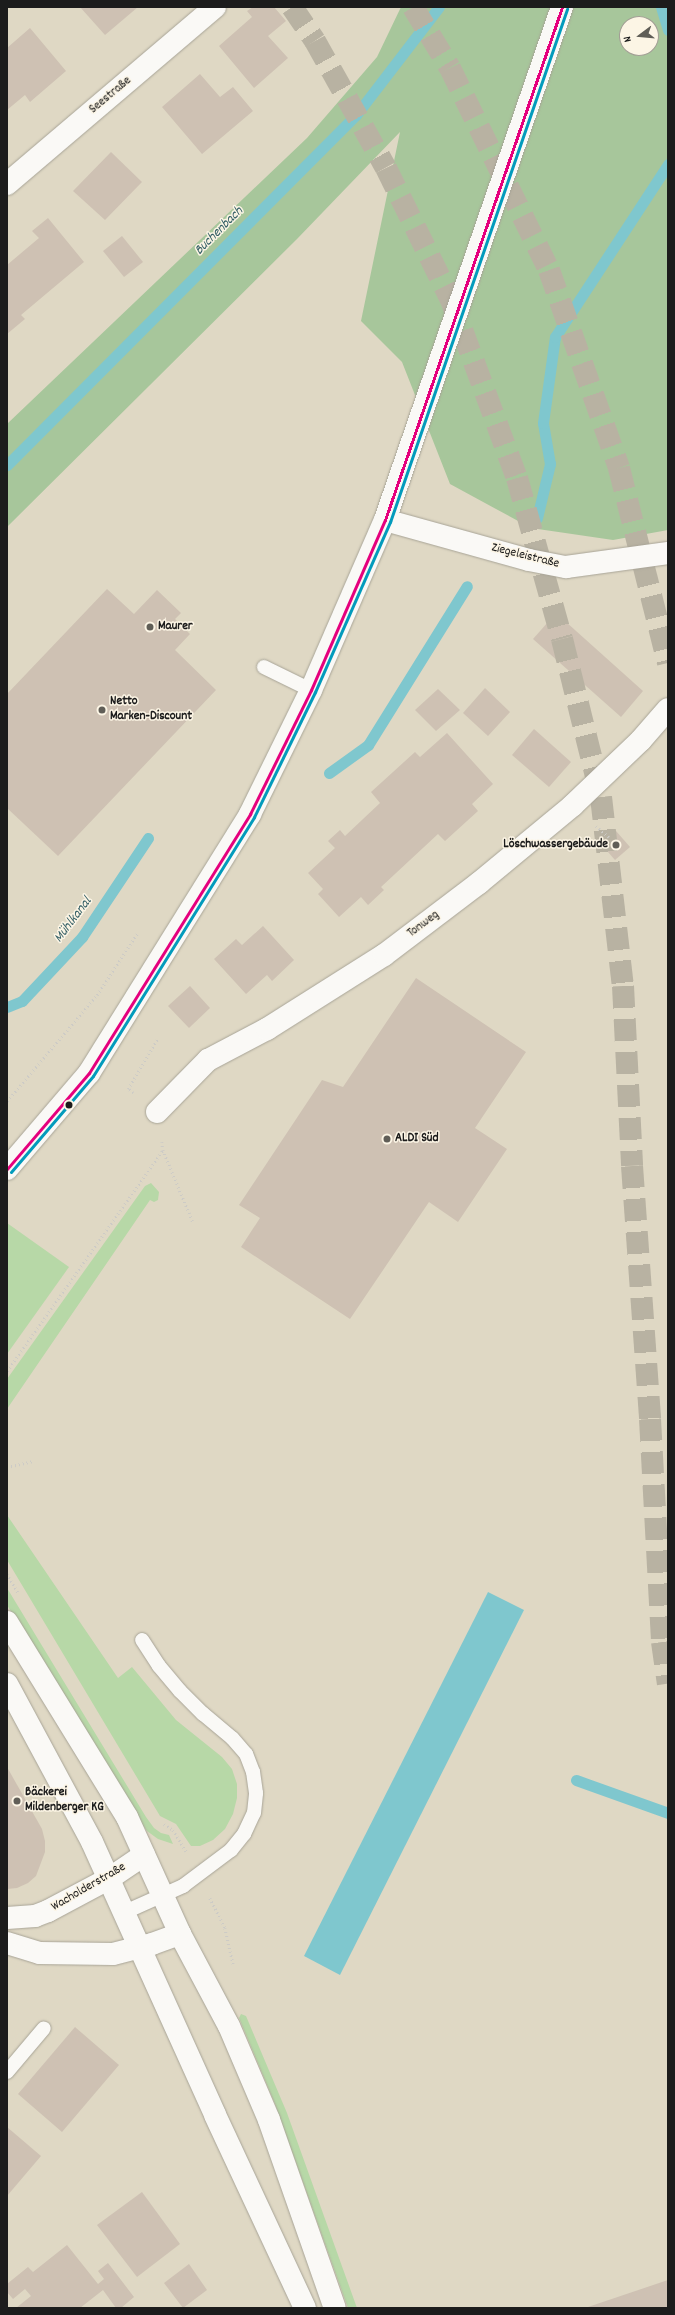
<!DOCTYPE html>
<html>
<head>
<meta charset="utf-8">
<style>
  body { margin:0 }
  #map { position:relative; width:675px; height:2315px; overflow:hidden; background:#dfd8c4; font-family:Dekko,sans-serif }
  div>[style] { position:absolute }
  .green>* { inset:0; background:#b7d8a7 }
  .forest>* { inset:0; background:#a7c69b }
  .water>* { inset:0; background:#7fc7ce }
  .stream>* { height:11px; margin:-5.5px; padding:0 5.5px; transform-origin:5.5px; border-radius:5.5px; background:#7fc7ce }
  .building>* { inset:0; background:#cec1b3 }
  .trunk-tunnel>* { height:22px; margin-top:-11px; transform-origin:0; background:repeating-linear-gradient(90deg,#b8b2a2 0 22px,transparent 0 33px) }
  .path>* { height:2.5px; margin-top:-1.25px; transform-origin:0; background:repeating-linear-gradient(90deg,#cdcbc6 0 1px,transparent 0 4px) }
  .roads { filter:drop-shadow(0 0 1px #a8a497) drop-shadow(0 0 1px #a8a497) }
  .service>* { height:14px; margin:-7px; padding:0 7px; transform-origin:7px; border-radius:7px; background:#faf9f6 }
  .minor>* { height:22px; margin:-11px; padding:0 11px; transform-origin:11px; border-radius:11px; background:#faf9f6 }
  .tertiary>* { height:22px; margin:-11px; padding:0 11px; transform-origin:11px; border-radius:11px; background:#faf9f6 }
  .bus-1>* { height:3px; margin:-1.5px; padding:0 1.5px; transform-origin:1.5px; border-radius:1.5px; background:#e5007d }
  .bus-2>* { height:3px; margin:-1.5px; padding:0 1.5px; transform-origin:1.5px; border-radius:1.5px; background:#039bbc }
  .dots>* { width:11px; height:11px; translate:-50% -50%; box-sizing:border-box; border:2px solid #fcf5e5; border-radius:50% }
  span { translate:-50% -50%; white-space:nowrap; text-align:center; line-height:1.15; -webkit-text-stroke:3px #fcf5e5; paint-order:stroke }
  .street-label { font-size:13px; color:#1c1c1c }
  .poi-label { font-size:13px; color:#1c1c1c; font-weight:700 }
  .left { translate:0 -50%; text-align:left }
  .right { translate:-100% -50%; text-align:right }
  .water-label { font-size:14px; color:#335e65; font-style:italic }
  .frame { position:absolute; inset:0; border:8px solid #1c1c1c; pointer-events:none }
  .north { position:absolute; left:619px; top:16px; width:40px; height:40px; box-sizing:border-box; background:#fcf5e5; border:1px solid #a29e95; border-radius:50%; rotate:254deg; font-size:11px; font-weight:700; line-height:16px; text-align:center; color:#1c1c1c }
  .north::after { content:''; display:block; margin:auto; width:14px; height:18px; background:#605e57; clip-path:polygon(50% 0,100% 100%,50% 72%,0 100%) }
</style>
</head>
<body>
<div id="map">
  <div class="green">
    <div style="clip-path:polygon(151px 1183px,159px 1192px,158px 1200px,154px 1202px,150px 1200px,7px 1409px,7px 1379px,145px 1186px)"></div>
    <div style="clip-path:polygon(7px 1223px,69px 1267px,7px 1354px)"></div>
    <div style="clip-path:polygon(7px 1515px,118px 1678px,132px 1667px,176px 1720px,222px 1757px,232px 1769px,237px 1784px,237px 1798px,233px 1814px,225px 1829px,213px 1840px,200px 1846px,191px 1846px,176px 1824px,160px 1816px,7px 1560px)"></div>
    <div style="clip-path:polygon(7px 1588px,146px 1817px,154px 1828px,161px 1833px,169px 1835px,173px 1844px,158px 1839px,147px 1831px,139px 1820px,7px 1605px)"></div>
    <div style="clip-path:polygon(241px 2014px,246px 2016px,287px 2113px,357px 2308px,348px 2308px,275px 2104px,239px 2018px)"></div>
  </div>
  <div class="forest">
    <div style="clip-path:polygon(evenodd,401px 7px,668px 7px,668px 530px,613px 540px,531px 528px,450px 484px,402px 362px,361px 321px,400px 132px,297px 239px,7px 527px,7px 424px,307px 138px,377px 57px,401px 7px,627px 24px,651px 24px,651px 48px,627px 48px,627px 24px)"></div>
  </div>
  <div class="water">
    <div style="clip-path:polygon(488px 1592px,524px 1610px,340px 1975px,304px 1956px)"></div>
  </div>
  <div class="stream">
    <div style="left:661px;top:7px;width:24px;rotate:73deg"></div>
    <div style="left:7px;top:465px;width:494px;rotate:-45.1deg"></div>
    <div style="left:356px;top:115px;width:136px;rotate:-52.5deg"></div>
    <div style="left:537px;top:518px;width:56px;rotate:-76.5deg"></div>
    <div style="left:550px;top:464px;width:42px;rotate:-99.7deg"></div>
    <div style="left:543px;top:423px;width:87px;rotate:-82.1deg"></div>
    <div style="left:555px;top:337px;width:207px;rotate:-56.8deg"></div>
    <div style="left:329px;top:773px;width:48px;rotate:-35.7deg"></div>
    <div style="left:368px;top:745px;width:187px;rotate:-58.1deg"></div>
    <div style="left:7px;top:1007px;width:16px;rotate:-22deg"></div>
    <div style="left:22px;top:1001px;width:88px;rotate:-46.8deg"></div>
    <div style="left:82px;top:937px;width:119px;rotate:-56.3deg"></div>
    <div style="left:576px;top:1780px;width:98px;rotate:19.7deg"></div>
  </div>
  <div class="building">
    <div style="clip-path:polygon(80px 7px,138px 7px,105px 35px)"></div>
    <div style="clip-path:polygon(253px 7px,274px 7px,286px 21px,268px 36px,288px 58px,254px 88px,219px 46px,252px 17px,247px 11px)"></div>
    <div style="clip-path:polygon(30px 28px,66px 71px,30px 102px,25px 95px,7px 110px,7px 48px)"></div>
    <div style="clip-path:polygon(200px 74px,220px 97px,233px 87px,253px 111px,202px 154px,162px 107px)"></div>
    <div style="clip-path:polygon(111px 152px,142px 182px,105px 220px,73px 191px)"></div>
    <div style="clip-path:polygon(48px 218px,84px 262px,21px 315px,25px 319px,7px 334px,7px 265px,39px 238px,32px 231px)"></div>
    <div style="clip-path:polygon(122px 236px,143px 262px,124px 277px,103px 251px)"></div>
    <div style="clip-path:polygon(107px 589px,134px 614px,157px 590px,181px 613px,175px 619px,190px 634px,175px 650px,216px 690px,58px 856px,7px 808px,7px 694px)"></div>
    <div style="clip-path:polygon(556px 613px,643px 691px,621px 717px,533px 639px)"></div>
    <div style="clip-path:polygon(485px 688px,510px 712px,488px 736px,463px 713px)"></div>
    <div style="clip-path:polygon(438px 689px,460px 710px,436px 731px,415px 710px)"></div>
    <div style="clip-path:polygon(534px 729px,571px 762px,549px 787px,512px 755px)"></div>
    <div style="clip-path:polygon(447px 733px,493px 784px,472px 804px,478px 811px,445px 841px,438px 834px,381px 887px,384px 890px,368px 905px,361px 897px,339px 917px,318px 894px,323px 889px,308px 873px,335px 848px,328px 841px,340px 830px,345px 836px,380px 803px,371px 792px,415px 752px,420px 757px)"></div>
    <div style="clip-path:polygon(616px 831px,630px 847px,615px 860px,601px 844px)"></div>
    <div style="clip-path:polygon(263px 926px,294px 960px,272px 981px,267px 975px,246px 994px,214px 959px,236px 939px,242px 945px)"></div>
    <div style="clip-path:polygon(416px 978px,526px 1052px,475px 1128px,507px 1149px,458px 1222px,429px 1202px,350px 1319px,241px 1247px,260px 1218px,239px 1205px,322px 1080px,343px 1087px)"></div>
    <div style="clip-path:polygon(190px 986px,210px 1008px,189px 1028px,168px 1006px)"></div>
    <div style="clip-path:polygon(7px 1767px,42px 1829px,45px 1841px,45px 1852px,36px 1876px,28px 1883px,17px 1888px,7px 1889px)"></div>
    <div style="clip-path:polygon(75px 2027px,119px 2065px,62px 2132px,18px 2094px)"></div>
    <div style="clip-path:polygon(7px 2127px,41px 2156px,7px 2196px)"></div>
    <div style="clip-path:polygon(142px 2192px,180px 2244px,137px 2277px,97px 2225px)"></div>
    <div style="clip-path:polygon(67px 2245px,98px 2284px,104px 2279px,98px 2271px,108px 2263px,134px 2297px,121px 2308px,116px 2308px,103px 2290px,80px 2308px,16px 2308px,31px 2296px,25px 2289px,13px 2299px,7px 2292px,7px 2284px,28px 2267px,33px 2272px)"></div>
    <div style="clip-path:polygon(189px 2264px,207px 2290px,183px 2308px,164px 2283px)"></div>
    <div style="clip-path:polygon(668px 2280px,668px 2308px,585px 2308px)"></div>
  </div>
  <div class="trunk-tunnel">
    <div style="left:292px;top:7px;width:41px;rotate:55.9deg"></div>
    <div style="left:315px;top:41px;width:145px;rotate:60.8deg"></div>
    <div style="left:386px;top:168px;width:147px;rotate:63.8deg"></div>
    <div style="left:451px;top:300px;width:190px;rotate:69.7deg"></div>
    <div style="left:517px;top:478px;width:167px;rotate:74.4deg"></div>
    <div style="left:562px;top:639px;width:163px;rotate:76.1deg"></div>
    <div style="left:601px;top:797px;width:190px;rotate:83.4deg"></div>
    <div style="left:623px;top:986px;width:180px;rotate:87.1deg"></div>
    <div style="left:632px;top:1166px;width:254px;rotate:85.9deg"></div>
    <div style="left:650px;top:1419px;width:223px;rotate:86.9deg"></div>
    <div style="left:662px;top:1642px;width:42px;rotate:81.9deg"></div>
    <div style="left:413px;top:7px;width:71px;rotate:58.8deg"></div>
    <div style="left:450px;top:68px;width:225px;rotate:63.9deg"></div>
    <div style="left:549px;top:270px;width:210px;rotate:70.5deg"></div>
    <div style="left:619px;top:468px;width:201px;rotate:75.9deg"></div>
  </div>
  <div class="path">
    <div style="left:596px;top:826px;width:17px;rotate:40deg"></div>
    <div style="left:133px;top:1093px;width:6px;rotate:-141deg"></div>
    <div style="left:128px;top:1089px;width:59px;rotate:-59.5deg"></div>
    <div style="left:7px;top:1101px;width:139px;rotate:-49.7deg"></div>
    <div style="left:97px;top:995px;width:75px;rotate:-56.9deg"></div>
    <div style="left:162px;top:1142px;width:8px;rotate:83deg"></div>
    <div style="left:163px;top:1150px;width:78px;rotate:67.4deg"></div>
    <div style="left:7px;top:1371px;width:271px;rotate:-54.8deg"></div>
    <div style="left:7px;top:1467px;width:27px;rotate:-13deg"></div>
    <div style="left:7px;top:1574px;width:23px;rotate:59deg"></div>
    <div style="left:164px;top:1824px;width:11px;rotate:34deg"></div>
    <div style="left:173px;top:1830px;width:25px;rotate:58deg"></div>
    <div style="left:210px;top:1898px;width:34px;rotate:63deg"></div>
    <div style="left:225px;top:1928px;width:37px;rotate:77deg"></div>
  </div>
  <div class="roads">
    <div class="service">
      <div style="left:264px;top:667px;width:52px;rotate:26.1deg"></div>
      <div style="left:125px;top:1912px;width:64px;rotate:-24.1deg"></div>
      <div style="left:183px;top:1886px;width:60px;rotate:-36.9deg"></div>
      <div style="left:231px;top:1850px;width:21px;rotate:-51deg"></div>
      <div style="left:244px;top:1834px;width:23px;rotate:-65deg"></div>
      <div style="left:254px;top:1813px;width:20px;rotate:-84deg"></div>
      <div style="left:256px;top:1793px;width:21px;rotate:-98deg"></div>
      <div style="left:253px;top:1772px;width:19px;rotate:-111deg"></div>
      <div style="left:246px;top:1754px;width:21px;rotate:-131deg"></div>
      <div style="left:232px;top:1738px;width:38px;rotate:-140deg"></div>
      <div style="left:203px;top:1714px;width:33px;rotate:-135deg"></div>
      <div style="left:180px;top:1691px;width:33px;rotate:-130deg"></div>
      <div style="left:159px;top:1666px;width:31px;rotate:-123deg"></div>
      <div style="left:7px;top:2072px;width:57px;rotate:-49.9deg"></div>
    </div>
    <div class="minor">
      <div style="left:7px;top:184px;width:273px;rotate:-40.4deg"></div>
      <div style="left:385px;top:520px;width:149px;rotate:15.5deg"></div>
      <div style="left:529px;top:560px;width:38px;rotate:11deg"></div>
      <div style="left:566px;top:567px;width:103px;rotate:-7.8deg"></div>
      <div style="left:157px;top:1112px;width:73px;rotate:-45.6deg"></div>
      <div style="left:208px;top:1060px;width:67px;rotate:-27.7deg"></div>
      <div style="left:267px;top:1029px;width:138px;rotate:-32.3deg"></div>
      <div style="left:384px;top:955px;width:119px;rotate:-37.2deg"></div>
      <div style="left:479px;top:883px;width:121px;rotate:-39.6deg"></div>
      <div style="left:572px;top:806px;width:95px;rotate:-43.7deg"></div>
      <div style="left:641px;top:740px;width:41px;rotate:-48.9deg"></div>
      <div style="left:7px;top:1918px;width:28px;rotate:-4deg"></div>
      <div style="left:35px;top:1916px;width:14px;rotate:-21deg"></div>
      <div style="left:48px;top:1911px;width:70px;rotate:-28deg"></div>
      <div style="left:110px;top:1878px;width:41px;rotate:-34.1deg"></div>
      <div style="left:7px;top:1943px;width:34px;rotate:17deg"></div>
      <div style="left:40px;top:1953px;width:73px;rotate:0.8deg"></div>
      <div style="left:113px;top:1954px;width:40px;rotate:-14.4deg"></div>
      <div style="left:152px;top:1944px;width:30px;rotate:-20deg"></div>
    </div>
    <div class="tertiary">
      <div style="left:7px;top:1169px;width:126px;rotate:-49.5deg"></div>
      <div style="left:89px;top:1073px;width:305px;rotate:-58.1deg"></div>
      <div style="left:250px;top:814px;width:138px;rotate:-63.8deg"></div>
      <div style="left:311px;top:690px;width:185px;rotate:-66.5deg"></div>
      <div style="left:385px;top:520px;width:543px;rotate:-70.96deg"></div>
      <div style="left:7px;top:1622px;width:229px;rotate:58.4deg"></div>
      <div style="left:127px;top:1817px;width:128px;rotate:65.6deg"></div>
      <div style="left:180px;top:1934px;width:104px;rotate:62deg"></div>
      <div style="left:229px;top:2026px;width:102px;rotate:66.9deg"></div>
      <div style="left:269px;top:2120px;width:199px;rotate:70.7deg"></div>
      <div style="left:7px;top:1684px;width:179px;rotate:61.7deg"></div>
      <div style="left:92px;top:1842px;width:299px;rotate:65.7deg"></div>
      <div style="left:215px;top:2115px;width:213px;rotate:65deg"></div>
    </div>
  </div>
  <div class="bus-1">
    <div style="left:7px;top:1169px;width:126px;rotate:-49.5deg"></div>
    <div style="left:89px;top:1073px;width:305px;rotate:-58.1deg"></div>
    <div style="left:250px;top:814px;width:138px;rotate:-63.8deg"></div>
    <div style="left:311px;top:690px;width:185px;rotate:-66.5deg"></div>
    <div style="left:385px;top:520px;width:543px;rotate:-70.96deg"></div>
  </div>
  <div class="bus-2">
    <div style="left:11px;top:1172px;width:126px;rotate:-49.5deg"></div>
    <div style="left:93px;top:1076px;width:305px;rotate:-58.1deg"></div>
    <div style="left:254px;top:817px;width:139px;rotate:-64deg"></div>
    <div style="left:315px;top:692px;width:186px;rotate:-66.2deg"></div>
    <div style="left:390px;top:522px;width:543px;rotate:-70.96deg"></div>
  </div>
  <div class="dots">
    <div style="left:150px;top:627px;background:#605e57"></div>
    <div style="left:102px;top:710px;background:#605e57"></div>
    <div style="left:616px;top:845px;background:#605e57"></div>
    <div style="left:69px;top:1105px;background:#1c1c1c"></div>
    <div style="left:387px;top:1139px;background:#605e57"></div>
    <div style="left:17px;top:1801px;background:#605e57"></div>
  </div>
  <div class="street-label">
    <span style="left:111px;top:96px;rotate:-40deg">Seestraße</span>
    <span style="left:525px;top:557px;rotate:14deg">Ziegeleistraße</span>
    <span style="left:424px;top:925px;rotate:-37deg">Tonweg</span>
    <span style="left:89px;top:1888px;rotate:-30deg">Wacholderstraße</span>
  </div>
  <div class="poi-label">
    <span class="left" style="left:158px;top:627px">Maurer</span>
    <span class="left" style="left:110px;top:710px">Netto<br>Marken-Discount</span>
    <span class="right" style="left:608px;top:845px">Löschwassergebäude</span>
    <span class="left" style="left:395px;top:1139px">ALDI Süd</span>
    <span class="left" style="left:25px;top:1801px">Bäckerei<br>Mildenberger KG</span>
  </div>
  <div class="water-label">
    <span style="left:219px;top:231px;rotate:-45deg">Buchenbach</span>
    <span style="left:73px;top:920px;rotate:-53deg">Mühlkanal</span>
  </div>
  <div class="frame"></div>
  <div class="north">N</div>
</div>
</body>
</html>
